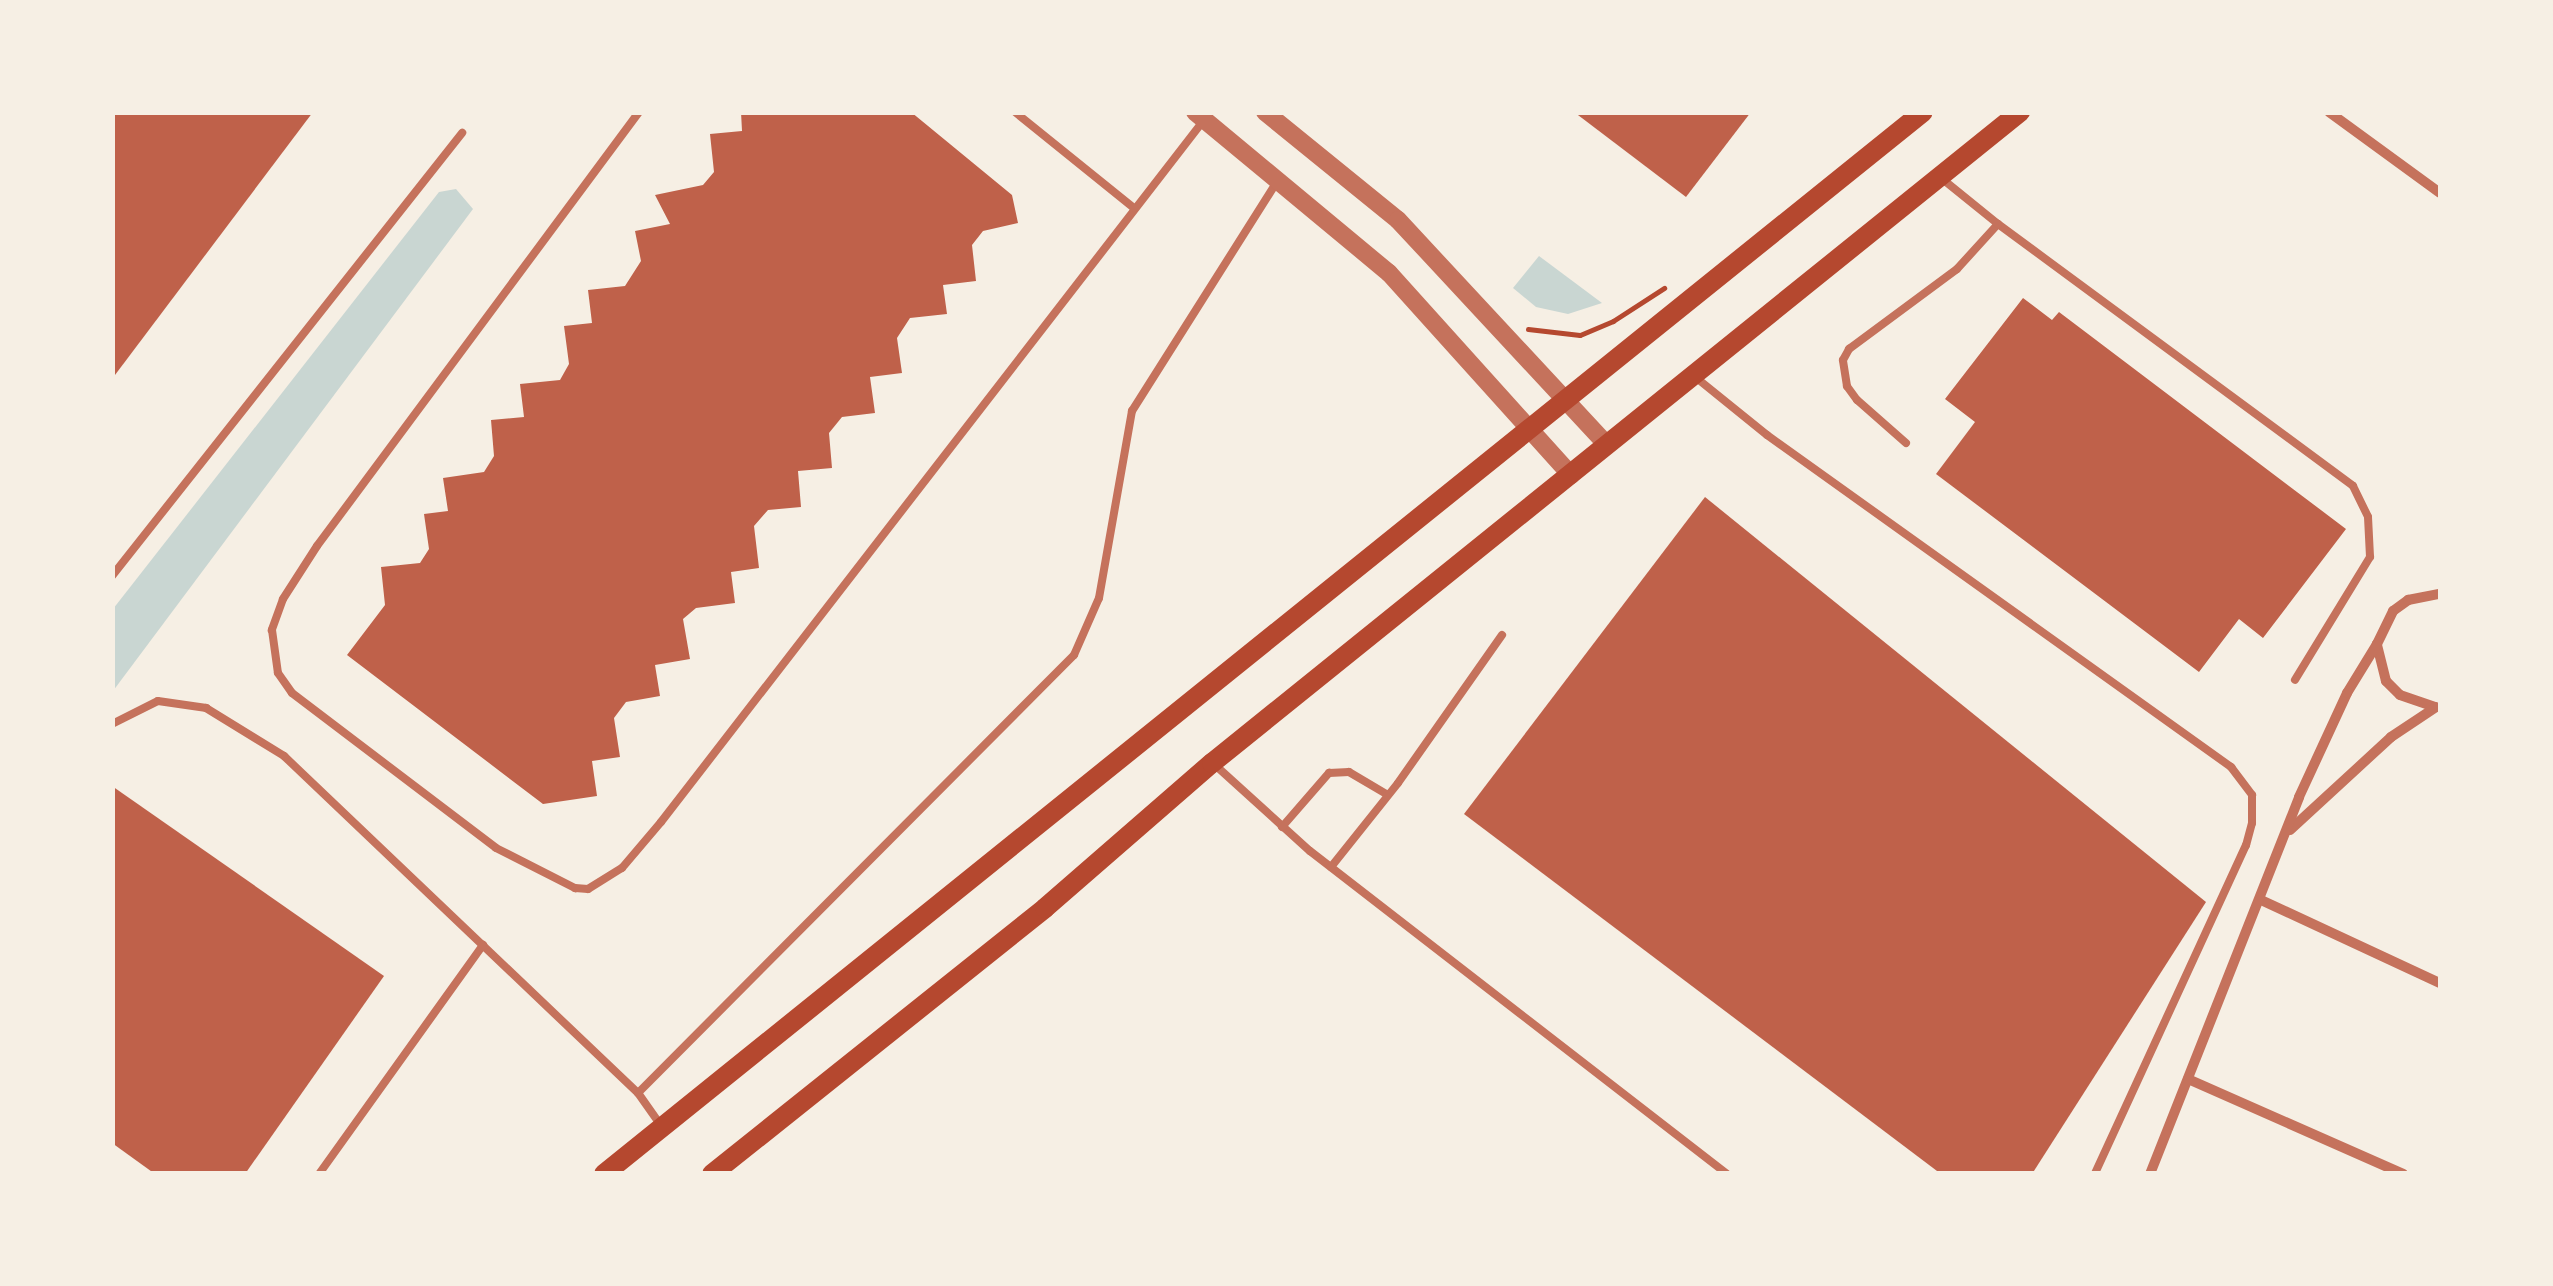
<!DOCTYPE html>
<html>
<head>
<meta charset="utf-8">
<style>
  body { margin:0 }
  #map { position:relative; width:2553px; height:1286px; overflow:hidden; background:#f6efe4; font-family:Literata,serif }
  div>[style] { position:absolute }
  .water>* { inset:0; background:#c9d6d2 }
  .building>* { inset:0; background:#bf614a }
  .path>* { height:5px; margin:-2.5px; padding:0 2.5px; transform-origin:2.5px; border-radius:2.5px; background:#b5482f }
  .service>* { height:8px; margin:-4px; padding:0 4px; transform-origin:4px; border-radius:4px; background:#c5725c }
  .minor>* { height:10px; margin:-5px; padding:0 5px; transform-origin:5px; border-radius:5px; background:#c5725c }
  .tertiary>* { height:18px; margin:-9px; padding:0 9px; transform-origin:9px; border-radius:9px; background:#c5725c }
  .secondary>* { height:20px; margin:-10px; padding:0 10px; transform-origin:10px; border-radius:10px; background:#b5482f }
  span { translate:-50% -50%; white-space:nowrap; text-align:center; line-height:1.15; -webkit-text-stroke:8px #f6efe4; paint-order:stroke }
  .frame { position:absolute; inset:0; border:115px solid #f6efe4; pointer-events:none }
</style>
</head>
<body>
<div id="map">
  <div class="water">
    <div style="clip-path:polygon(456px 189px,473px 209px,113px 691px,113px 609px,439px 192px)"></div>
    <div style="clip-path:polygon(1539px 256px,1602px 303px,1568px 314px,1536px 307px,1513px 288px)"></div>
  </div>
  <div class="building">
    <div style="clip-path:polygon(112px 112px,313px 112px,112px 379px)"></div>
    <div style="clip-path:polygon(741px 112px,911px 112px,1012px 195px,1018px 223px,983px 231px,972px 245px,976px 281px,943px 285px,947px 314px,910px 318px,897px 338px,902px 373px,870px 377px,875px 413px,842px 417px,829px 433px,832px 468px,798px 471px,801px 507px,768px 510px,754px 526px,759px 568px,731px 572px,735px 603px,696px 608px,683px 619px,690px 659px,655px 665px,660px 696px,626px 702px,614px 718px,620px 757px,592px 761px,597px 796px,543px 804px,347px 655px,385px 605px,381px 567px,420px 563px,429px 549px,424px 514px,448px 511px,443px 478px,484px 472px,494px 456px,491px 420px,524px 417px,520px 384px,560px 380px,569px 364px,564px 326px,592px 323px,588px 290px,625px 286px,641px 261px,635px 231px,670px 224px,655px 195px,703px 185px,714px 172px,710px 134px,742px 131px)"></div>
    <div style="clip-path:polygon(1574px 112px,1751px 112px,1686px 197px)"></div>
    <div style="clip-path:polygon(2023px 298px,2052px 320px,2059px 312px,2346px 529px,2263px 638px,2239px 619px,2199px 672px,1936px 474px,1975px 422px,1945px 399px)"></div>
    <div style="clip-path:polygon(1705px 497px,2206px 902px,2032px 1174px,1941px 1174px,1464px 814px)"></div>
    <div style="clip-path:polygon(112px 786px,384px 976px,245px 1174px,155px 1174px,112px 1143px)"></div>
  </div>
  <div class="path">
    <div style="left:1528px;top:329px;width:52px;rotate:6.6deg"></div>
    <div style="left:1580px;top:335px;width:36px;rotate:-23deg"></div>
    <div style="left:1613px;top:321px;width:61px;rotate:-32.9deg"></div>
  </div>
  <div class="service">
    <div style="left:639px;top:112px;width:540px;rotate:126.57deg"></div>
    <div style="left:317px;top:546px;width:63px;rotate:122.7deg"></div>
    <div style="left:283px;top:599px;width:33px;rotate:110deg"></div>
    <div style="left:272px;top:630px;width:43px;rotate:82.1deg"></div>
    <div style="left:278px;top:673px;width:24px;rotate:55deg"></div>
    <div style="left:292px;top:693px;width:256px;rotate:37.2deg"></div>
    <div style="left:496px;top:848px;width:89px;rotate:26.9deg"></div>
    <div style="left:575px;top:888px;width:13px;rotate:4deg"></div>
    <div style="left:588px;top:889px;width:40px;rotate:-32deg"></div>
    <div style="left:622px;top:868px;width:60px;rotate:-49.7deg"></div>
    <div style="left:661px;top:822px;width:887px;rotate:-52.28deg"></div>
    <div style="left:1015px;top:112px;width:153px;rotate:38.9deg"></div>
    <div style="left:1998px;top:224px;width:441px;rotate:36.4deg"></div>
    <div style="left:2353px;top:486px;width:34px;rotate:64deg"></div>
    <div style="left:2368px;top:517px;width:40px;rotate:87.1deg"></div>
    <div style="left:2370px;top:557px;width:144px;rotate:121.4deg"></div>
    <div style="left:1694px;top:376px;width:94px;rotate:38.9deg"></div>
    <div style="left:1767px;top:435px;width:571px;rotate:35.58deg"></div>
    <div style="left:2231px;top:767px;width:35px;rotate:53deg"></div>
    <div style="left:2252px;top:795px;width:28px;rotate:90deg"></div>
    <div style="left:2252px;top:823px;width:23px;rotate:105deg"></div>
    <div style="left:2246px;top:845px;width:362px;rotate:114.7deg"></div>
    <div style="left:1906px;top:443px;width:65px;rotate:-138.7deg"></div>
    <div style="left:1857px;top:400px;width:17px;rotate:-126deg"></div>
    <div style="left:1847px;top:386px;width:26px;rotate:-99deg"></div>
    <div style="left:1843px;top:360px;width:13px;rotate:-61deg"></div>
    <div style="left:1849px;top:349px;width:134px;rotate:-36.5deg"></div>
    <div style="left:1957px;top:269px;width:61px;rotate:-47.7deg"></div>
    <div style="left:1998px;top:224px;width:75px;rotate:-141deg"></div>
    <div style="left:112px;top:576px;width:565px;rotate:-51.69deg"></div>
    <div style="left:112px;top:724px;width:51px;rotate:-26.6deg"></div>
    <div style="left:158px;top:701px;width:49px;rotate:8.3deg"></div>
    <div style="left:206px;top:708px;width:92px;rotate:31.6deg"></div>
    <div style="left:284px;top:756px;width:489px;rotate:43.6deg"></div>
    <div style="left:1215px;top:765px;width:128px;rotate:42.2deg"></div>
    <div style="left:1310px;top:851px;width:527px;rotate:37.76deg"></div>
    <div style="left:1282px;top:827px;width:72px;rotate:-49deg"></div>
    <div style="left:1329px;top:773px;width:20px;rotate:-3deg"></div>
    <div style="left:1349px;top:772px;width:45px;rotate:30.5deg"></div>
    <div style="left:1331px;top:867px;width:107px;rotate:-51.4deg"></div>
    <div style="left:1398px;top:783px;width:181px;rotate:-54.9deg"></div>
    <div style="left:662px;top:1127px;width:42px;rotate:-125.2deg"></div>
    <div style="left:638px;top:1093px;width:618px;rotate:-45.13deg"></div>
    <div style="left:1074px;top:655px;width:62px;rotate:-66.3deg"></div>
    <div style="left:1099px;top:598px;width:190px;rotate:-80deg"></div>
    <div style="left:1132px;top:411px;width:270px;rotate:-57.7deg"></div>
    <div style="left:319px;top:1174px;width:282px;rotate:-54.4deg"></div>
  </div>
  <div class="minor">
    <div style="left:2329px;top:112px;width:137px;rotate:36.1deg"></div>
    <div style="left:2435px;top:707px;width:37px;rotate:-161deg"></div>
    <div style="left:2400px;top:695px;width:20px;rotate:-135deg"></div>
    <div style="left:2386px;top:681px;width:38px;rotate:-104deg"></div>
    <div style="left:2377px;top:644px;width:37px;rotate:-64deg"></div>
    <div style="left:2393px;top:611px;width:19px;rotate:-36deg"></div>
    <div style="left:2408px;top:600px;width:33px;rotate:-11deg"></div>
    <div style="left:2290px;top:830px;width:137px;rotate:-42.6deg"></div>
    <div style="left:2391px;top:737px;width:54px;rotate:-33.7deg"></div>
    <div style="left:2261px;top:900px;width:197px;rotate:24.9deg"></div>
    <div style="left:2188px;top:1079px;width:235px;rotate:23.8deg"></div>
    <div style="left:2150px;top:1174px;width:405px;rotate:-68.4deg"></div>
    <div style="left:2299px;top:797px;width:115px;rotate:-65.2deg"></div>
    <div style="left:2347px;top:693px;width:57px;rotate:-58.5deg"></div>
  </div>
  <div class="tertiary">
    <div style="left:1195px;top:112px;width:252px;rotate:39.7deg"></div>
    <div style="left:1389px;top:273px;width:272px;rotate:48deg"></div>
    <div style="left:1265px;top:112px;width:171px;rotate:39.1deg"></div>
    <div style="left:1398px;top:220px;width:307px;rotate:47.1deg"></div>
  </div>
  <div class="secondary">
    <div style="left:604px;top:1174px;width:1693px;rotate:-38.84deg"></div>
    <div style="left:712px;top:1174px;width:426px;rotate:-38.6deg"></div>
    <div style="left:1045px;top:908px;width:221px;rotate:-41deg"></div>
    <div style="left:1212px;top:763px;width:1038px;rotate:-38.86deg"></div>
  </div>
  <div class="frame"></div>
</div>
</body>
</html>
